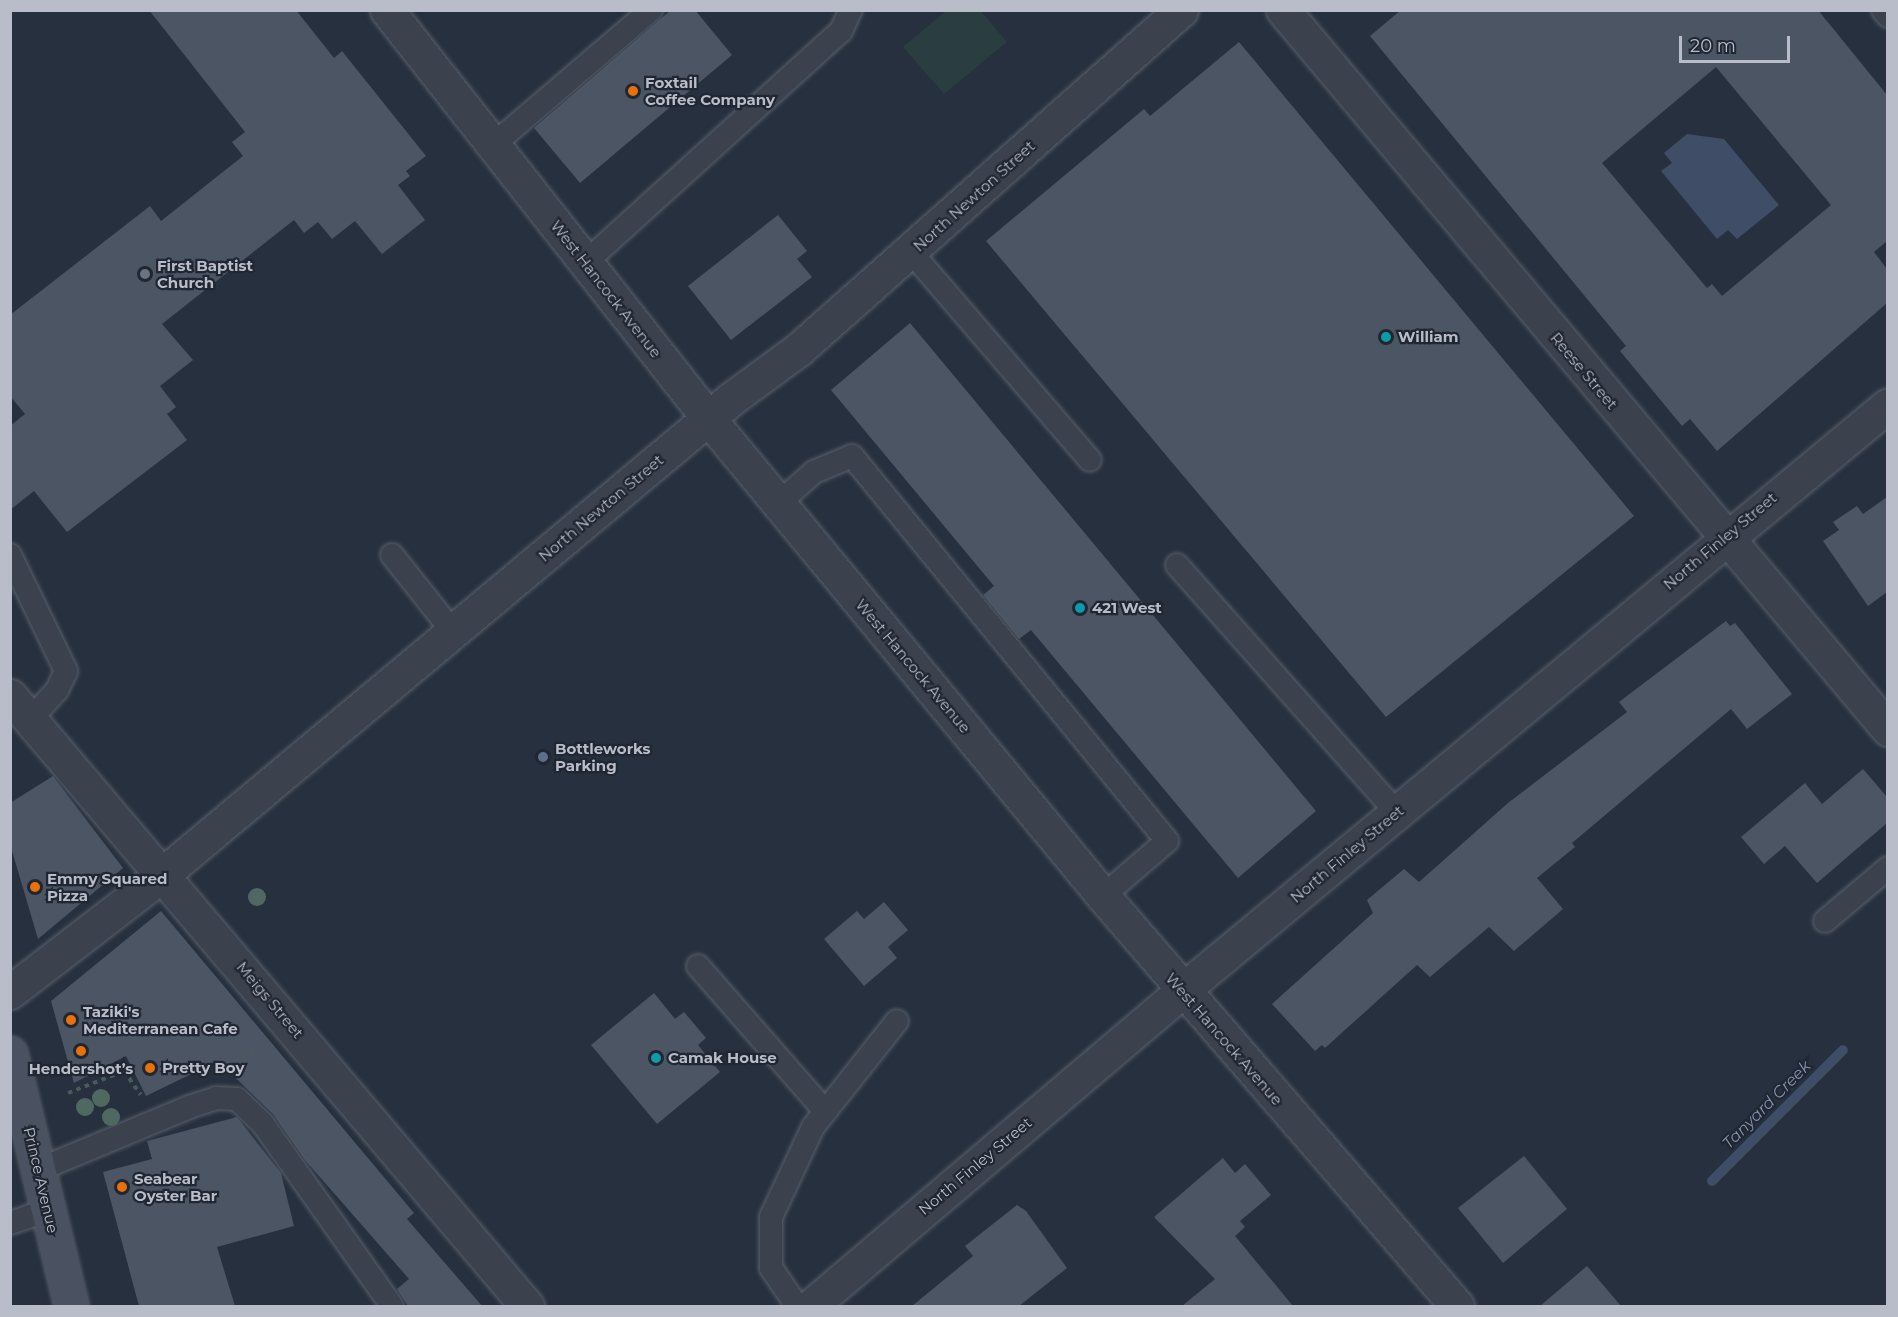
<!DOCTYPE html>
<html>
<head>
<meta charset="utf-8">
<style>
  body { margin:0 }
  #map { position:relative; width:1898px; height:1317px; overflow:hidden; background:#27303e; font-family:Montserrat,sans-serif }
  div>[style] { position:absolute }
  .green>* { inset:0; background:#2a3d40 }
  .water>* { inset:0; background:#3f4d66 }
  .stream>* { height:10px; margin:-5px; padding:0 5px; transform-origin:5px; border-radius:5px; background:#3f4d66 }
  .building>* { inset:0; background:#4c5564 }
  .path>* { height:4px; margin-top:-2px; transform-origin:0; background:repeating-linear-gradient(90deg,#495a5e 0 4.5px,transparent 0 9px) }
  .roads { filter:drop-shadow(0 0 2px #59606c) drop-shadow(0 0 2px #59606c) }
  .service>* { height:22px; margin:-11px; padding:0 11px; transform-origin:11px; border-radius:11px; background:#3b424e }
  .pedestrian>* { height:33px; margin:-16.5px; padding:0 16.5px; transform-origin:16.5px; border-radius:16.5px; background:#3b424e }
  .minor>* { height:33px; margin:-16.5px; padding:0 16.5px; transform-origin:16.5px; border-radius:16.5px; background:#3b424e }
  .tertiary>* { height:33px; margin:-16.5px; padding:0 16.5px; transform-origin:16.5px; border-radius:16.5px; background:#3b424e }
  .secondary>* { height:33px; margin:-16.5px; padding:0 16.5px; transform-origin:16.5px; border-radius:16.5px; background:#4a5161 }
  .trees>* { width:18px; height:18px; margin:-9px; border-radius:50%; background:#506960 }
  .dots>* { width:16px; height:16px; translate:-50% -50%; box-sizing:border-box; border:3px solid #202733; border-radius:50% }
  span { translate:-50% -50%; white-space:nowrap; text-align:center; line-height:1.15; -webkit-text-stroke:4.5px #202733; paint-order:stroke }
  .poi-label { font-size:15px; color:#b8bdc9; font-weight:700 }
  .left { translate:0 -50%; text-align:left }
  .street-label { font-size:15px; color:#b8bdc9 }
  .water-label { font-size:16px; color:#8292ae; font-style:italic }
  .frame { position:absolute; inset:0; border:12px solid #b8bdc9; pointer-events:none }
  .scale { position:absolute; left:1679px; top:36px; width:111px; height:27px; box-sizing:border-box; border:3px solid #b8bdc9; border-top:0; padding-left:8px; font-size:18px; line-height:21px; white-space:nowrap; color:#b8bdc9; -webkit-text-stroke:4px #202733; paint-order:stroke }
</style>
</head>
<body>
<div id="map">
  <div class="green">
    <div style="clip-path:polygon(946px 11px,981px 11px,1007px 42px,944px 94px,903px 47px)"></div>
  </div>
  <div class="water">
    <div style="clip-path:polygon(1687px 134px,1724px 139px,1779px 205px,1737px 239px,1728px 230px,1717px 239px,1661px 171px,1672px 163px,1664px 153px)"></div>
  </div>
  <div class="stream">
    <div style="left:1712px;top:1181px;width:185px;rotate:-45deg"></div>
  </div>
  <div class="building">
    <div style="clip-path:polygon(149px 10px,296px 10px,334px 58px,342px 51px,426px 156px,406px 171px,410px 176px,398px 185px,425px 220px,382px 254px,355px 221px,332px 239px,318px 222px,304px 233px,294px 220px,162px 324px,193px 360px,160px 386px,176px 407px,167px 414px,187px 440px,67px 532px,34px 491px,10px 510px,10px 426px,25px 414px,10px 396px,10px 315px,150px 206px,161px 221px,243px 156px,232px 142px,245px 132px)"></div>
    <div style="clip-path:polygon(671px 10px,695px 10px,732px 55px,580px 183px,534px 128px)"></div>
    <div style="clip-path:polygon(evenodd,1401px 10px,1818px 10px,1887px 95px,1887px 241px,1874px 252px,1887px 269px,1887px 303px,1717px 451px,1690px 419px,1682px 426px,1620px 351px,1626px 346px,1370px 36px,1401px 10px,1716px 67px,1831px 205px,1722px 296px,1712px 284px,1707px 288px,1602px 163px,1716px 67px)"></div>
    <div style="clip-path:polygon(1239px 42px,1634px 516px,1386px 717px,986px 241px,1144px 109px,1150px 116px)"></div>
    <div style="clip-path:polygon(778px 215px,807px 251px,797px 259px,812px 277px,731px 340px,688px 286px)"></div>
    <div style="clip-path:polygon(910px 323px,1316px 811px,1238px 878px,1031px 630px,1019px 639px,983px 595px,994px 586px,831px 390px)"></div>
    <div style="clip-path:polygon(1887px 497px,1887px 592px,1868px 606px,1823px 541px,1839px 530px,1833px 522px,1857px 506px,1863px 514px)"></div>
    <div style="clip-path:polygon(1726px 621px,1730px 626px,1735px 623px,1792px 694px,1747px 729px,1731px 709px,1572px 843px,1575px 847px,1537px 878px,1563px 909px,1514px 951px,1489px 927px,1430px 977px,1417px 965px,1325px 1048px,1322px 1045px,1315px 1051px,1272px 1004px,1373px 913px,1367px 900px,1404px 869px,1419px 882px,1508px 803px,1627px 712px,1619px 702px)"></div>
    <div style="clip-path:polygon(1863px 769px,1887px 797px,1887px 823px,1817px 883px,1785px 846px,1764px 864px,1741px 837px,1805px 783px,1822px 804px)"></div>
    <div style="clip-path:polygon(53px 776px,123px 868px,38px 939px,10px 844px,10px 803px)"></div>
    <div style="clip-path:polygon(884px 902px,908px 930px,888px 947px,897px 958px,864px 986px,824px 939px,857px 911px,864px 919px)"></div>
    <div style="clip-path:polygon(161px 911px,414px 1213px,407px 1219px,482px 1306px,408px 1306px,397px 1289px,409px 1279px,305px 1160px,273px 1114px,218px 1061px,146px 1096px,126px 1056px,74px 1083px,51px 1001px)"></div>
    <div style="clip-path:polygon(654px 993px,675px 1019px,684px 1012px,706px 1038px,698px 1045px,720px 1072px,657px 1124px,591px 1045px)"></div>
    <div style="clip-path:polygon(237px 1117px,281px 1173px,294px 1226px,217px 1247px,235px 1306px,139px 1306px,103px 1172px,152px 1159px,147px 1141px)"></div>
    <div style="clip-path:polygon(1524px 1156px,1567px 1209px,1503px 1263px,1458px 1208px)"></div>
    <div style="clip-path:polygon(1223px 1158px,1235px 1173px,1245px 1164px,1271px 1195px,1240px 1221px,1245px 1227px,1235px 1236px,1293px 1306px,1182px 1306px,1215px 1279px,1154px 1217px)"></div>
    <div style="clip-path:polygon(1017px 1205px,1026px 1211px,1067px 1268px,1019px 1306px,912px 1306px,973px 1256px,965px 1246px)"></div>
    <div style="clip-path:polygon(1587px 1266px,1621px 1306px,1540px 1306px)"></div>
  </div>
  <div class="path">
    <div style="left:227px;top:1067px;width:40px;rotate:-34deg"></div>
    <div style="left:68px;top:1093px;width:60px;rotate:-21.4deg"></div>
    <div style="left:124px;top:1071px;width:29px;rotate:55deg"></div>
  </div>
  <div class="roads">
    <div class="service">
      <div style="left:1883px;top:10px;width:8px;rotate:50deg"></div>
      <div style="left:493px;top:145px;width:208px;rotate:-40.5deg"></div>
      <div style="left:911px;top:252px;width:274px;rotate:49.3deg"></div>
      <div style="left:585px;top:263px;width:345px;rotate:-42.2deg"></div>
      <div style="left:841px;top:31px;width:23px;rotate:-65deg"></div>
      <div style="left:779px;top:503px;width:47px;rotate:-41.5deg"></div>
      <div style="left:814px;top:472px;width:41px;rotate:-22.8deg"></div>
      <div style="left:852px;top:456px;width:497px;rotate:50.7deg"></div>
      <div style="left:1167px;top:841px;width:84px;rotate:139.3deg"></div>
      <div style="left:10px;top:555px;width:129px;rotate:64.2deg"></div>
      <div style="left:66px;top:671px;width:21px;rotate:115deg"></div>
      <div style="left:57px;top:690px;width:39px;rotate:132deg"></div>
      <div style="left:392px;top:555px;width:98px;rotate:51.6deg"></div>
      <div style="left:1177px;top:565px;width:332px;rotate:48.4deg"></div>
      <div style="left:1825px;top:921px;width:82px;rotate:-40.1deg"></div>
      <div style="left:698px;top:966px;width:193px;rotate:48.8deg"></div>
      <div style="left:38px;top:1170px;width:164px;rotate:-22.6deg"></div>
      <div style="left:189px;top:1107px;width:28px;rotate:-18deg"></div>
      <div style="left:216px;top:1098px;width:21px;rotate:3deg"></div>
      <div style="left:237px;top:1099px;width:36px;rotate:44deg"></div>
      <div style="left:263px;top:1124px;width:223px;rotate:54.7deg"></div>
      <div style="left:10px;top:1223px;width:40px;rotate:-18.9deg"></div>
      <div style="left:797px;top:1306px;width:46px;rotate:-124.4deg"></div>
      <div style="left:771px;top:1268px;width:51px;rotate:-90deg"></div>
      <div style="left:771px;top:1217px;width:99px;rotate:-65deg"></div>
      <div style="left:813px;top:1127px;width:135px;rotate:-51.6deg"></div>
    </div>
    <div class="pedestrian">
      <div style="left:10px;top:992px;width:193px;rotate:-37.6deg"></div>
    </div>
    <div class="minor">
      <div style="left:1283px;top:10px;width:940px;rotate:49.92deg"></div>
      <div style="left:10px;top:696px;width:800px;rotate:49.72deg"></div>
      <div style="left:163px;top:874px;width:740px;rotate:-39.9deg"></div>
      <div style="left:731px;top:399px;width:84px;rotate:-36.3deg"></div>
      <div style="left:799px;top:349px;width:511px;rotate:-41.59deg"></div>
      <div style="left:811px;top:1306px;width:513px;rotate:-40.33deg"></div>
      <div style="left:1202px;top:974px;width:891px;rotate:-39.67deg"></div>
    </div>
    <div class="tertiary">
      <div style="left:387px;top:10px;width:521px;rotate:51.79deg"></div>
      <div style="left:709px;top:419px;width:619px;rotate:50.44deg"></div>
      <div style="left:1103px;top:896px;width:542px;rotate:49.19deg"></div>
    </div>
    <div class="secondary">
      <div style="left:10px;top:1053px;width:260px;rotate:76.4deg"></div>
    </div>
  </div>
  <div class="trees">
    <div style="left:257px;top:897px"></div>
    <div style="left:101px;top:1098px"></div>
    <div style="left:85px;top:1107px"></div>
    <div style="left:111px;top:1117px"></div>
  </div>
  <div class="dots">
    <div style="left:633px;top:91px;background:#e8710a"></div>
    <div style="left:145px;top:274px;background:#6b7280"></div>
    <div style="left:1386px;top:337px;background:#0f9aa8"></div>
    <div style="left:1080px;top:608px;background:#0f9aa8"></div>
    <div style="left:543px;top:757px;background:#5c6f8a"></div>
    <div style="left:35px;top:887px;background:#e8710a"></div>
    <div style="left:71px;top:1020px;background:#e8710a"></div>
    <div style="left:81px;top:1051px;background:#e8710a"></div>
    <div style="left:656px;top:1058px;background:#0f9aa8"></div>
    <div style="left:150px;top:1068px;background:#e8710a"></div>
    <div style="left:122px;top:1187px;background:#e8710a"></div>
  </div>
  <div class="poi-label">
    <span class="left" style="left:645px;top:91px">Foxtail<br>Coffee Company</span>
    <span class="left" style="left:157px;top:274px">First Baptist<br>Church</span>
    <span class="left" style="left:1398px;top:337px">William</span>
    <span class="left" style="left:1092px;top:608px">421 West</span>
    <span class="left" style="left:555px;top:757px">Bottleworks<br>Parking</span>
    <span class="left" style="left:47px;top:887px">Emmy Squared<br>Pizza</span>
    <span class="left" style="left:83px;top:1020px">Taziki's<br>Mediterranean Cafe</span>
    <span class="left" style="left:668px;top:1058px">Camak House</span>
    <span class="left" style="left:162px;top:1068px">Pretty Boy</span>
    <span style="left:81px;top:1069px">Hendershot’s</span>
    <span class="left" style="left:134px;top:1187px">Seabear<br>Oyster Bar</span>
  </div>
  <div class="street-label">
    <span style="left:974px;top:196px;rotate:-42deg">North Newton Street</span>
    <span style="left:606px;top:289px;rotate:52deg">West Hancock Avenue</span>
    <span style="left:1584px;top:371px;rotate:50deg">Reese Street</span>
    <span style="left:601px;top:508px;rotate:-40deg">North Newton Street</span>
    <span style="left:1720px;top:541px;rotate:-40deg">North Finley Street</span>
    <span style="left:913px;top:666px;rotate:50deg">West Hancock Avenue</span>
    <span style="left:1347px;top:854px;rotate:-40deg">North Finley Street</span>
    <span style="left:270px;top:1000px;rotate:50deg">Meigs Street</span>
    <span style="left:1224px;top:1039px;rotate:49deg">West Hancock Avenue</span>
    <span style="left:975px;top:1166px;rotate:-40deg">North Finley Street</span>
    <span style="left:41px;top:1180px;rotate:77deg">Prince Avenue</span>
  </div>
  <div class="water-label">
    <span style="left:1767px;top:1105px;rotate:-45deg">Tanyard Creek</span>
  </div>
  <div class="frame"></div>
  <div class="scale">20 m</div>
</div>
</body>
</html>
